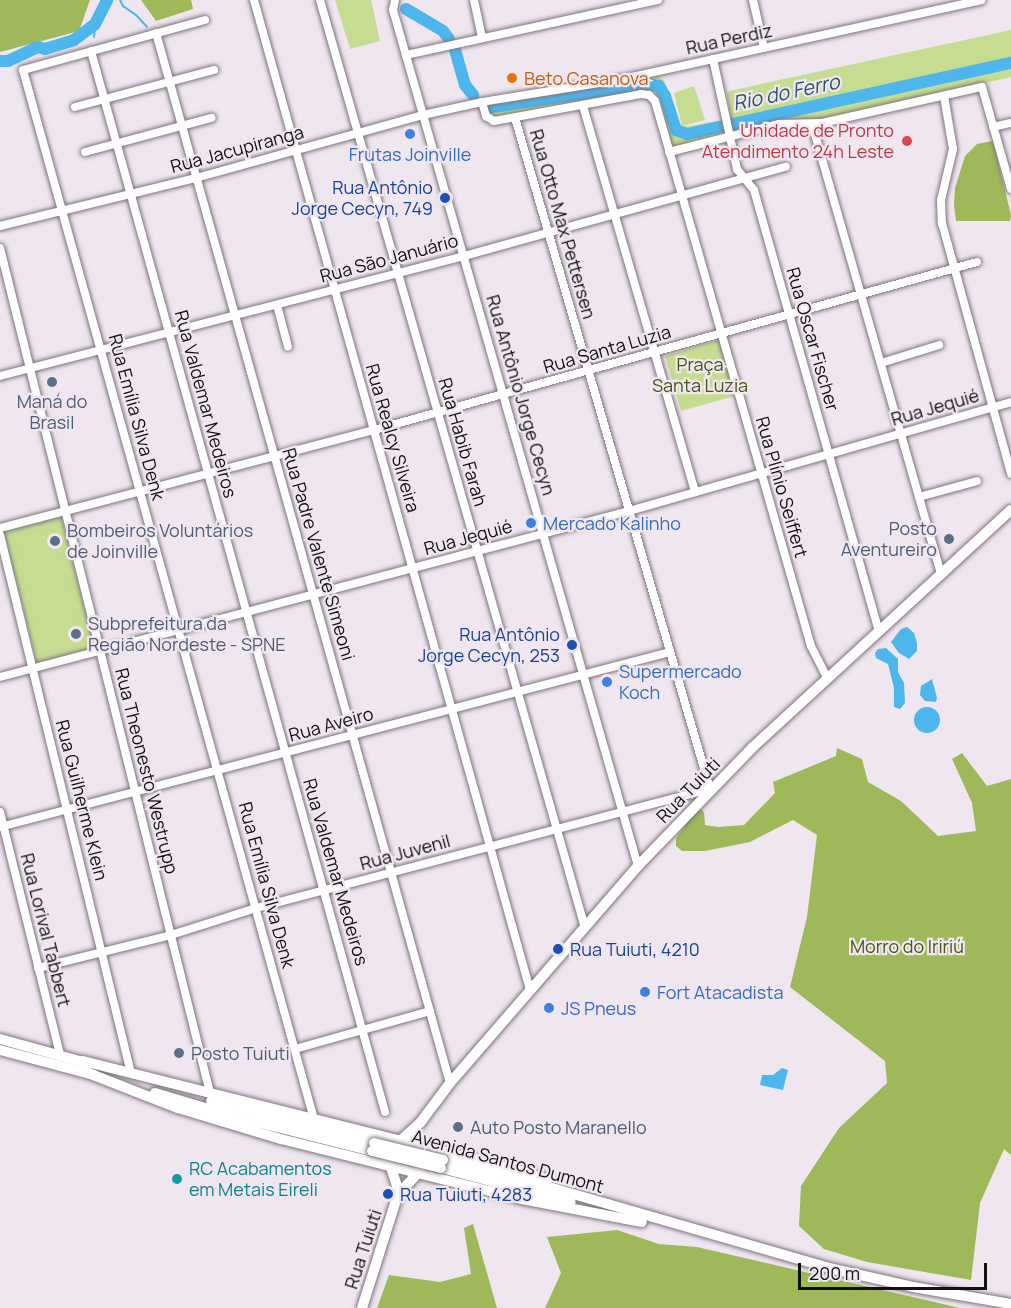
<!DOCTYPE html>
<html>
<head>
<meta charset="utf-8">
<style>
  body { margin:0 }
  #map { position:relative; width:1011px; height:1308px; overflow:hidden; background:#f0e6f0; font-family:Manrope,sans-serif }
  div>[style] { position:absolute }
  .green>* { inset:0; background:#c6dd91 }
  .forest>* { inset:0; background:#9eb85a }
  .water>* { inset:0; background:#4db7ed }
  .round { border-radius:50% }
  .stream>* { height:2px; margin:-1px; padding:0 1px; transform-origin:1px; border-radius:1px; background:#4db7ed }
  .river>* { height:12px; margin:-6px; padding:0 6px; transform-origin:6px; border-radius:6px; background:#4db7ed }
  .roads { filter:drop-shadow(0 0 2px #7c747d) drop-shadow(0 0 2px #7c747d) }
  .minor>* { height:8px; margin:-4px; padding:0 4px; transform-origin:4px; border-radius:4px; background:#fff }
  .major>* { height:10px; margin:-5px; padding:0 5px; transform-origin:5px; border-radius:5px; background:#fff }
  .bridges { filter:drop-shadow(0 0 2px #7c747d) drop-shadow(0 0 2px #7c747d) }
  .major-bridge>* { height:10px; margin:-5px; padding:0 5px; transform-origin:5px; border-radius:5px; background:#fff }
  .dots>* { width:16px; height:16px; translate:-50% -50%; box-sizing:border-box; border:3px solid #f0e6f0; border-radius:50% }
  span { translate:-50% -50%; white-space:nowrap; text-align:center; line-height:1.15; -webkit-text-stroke:4.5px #f0e6f0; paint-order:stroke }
  .street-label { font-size:18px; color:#131014 }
  .food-label { font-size:18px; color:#c56008 }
  .left { translate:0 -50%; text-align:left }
  .health-label { font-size:18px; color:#be3a42 }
  .right { translate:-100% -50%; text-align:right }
  .shop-label { font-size:18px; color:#366cbe }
  .transit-label { font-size:18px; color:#164399 }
  .park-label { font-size:18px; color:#455612 }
  .service-label { font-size:18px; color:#4e5e75 }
  .culture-label { font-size:18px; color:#0d838f }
  .water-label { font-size:20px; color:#29546b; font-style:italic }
  .scale { position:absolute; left:798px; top:1263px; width:189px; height:27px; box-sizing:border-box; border:3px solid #131014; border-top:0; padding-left:8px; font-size:18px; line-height:21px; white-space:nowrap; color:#131014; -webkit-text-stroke:4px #f0e6f0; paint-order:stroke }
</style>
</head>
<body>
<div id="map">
  <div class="green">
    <div style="clip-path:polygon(335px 0,371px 0,380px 41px,350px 49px)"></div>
    <div style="clip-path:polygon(1011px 30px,1011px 77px,822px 120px,785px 119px,736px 132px,733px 130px,727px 95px,729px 91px)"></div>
    <div style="clip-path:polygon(657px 76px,664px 80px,678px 128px,717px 121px,723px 122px,725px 132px,675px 146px,670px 143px,659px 99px,651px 92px,645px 91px,500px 120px,489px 116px,487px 109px)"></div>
    <div style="clip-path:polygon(694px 86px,705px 120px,682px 126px,674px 93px)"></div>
    <div style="clip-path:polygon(719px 340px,735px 396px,681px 411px,665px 356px)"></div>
    <div style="clip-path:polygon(61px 516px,95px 648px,37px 663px,4px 532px)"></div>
  </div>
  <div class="forest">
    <div style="clip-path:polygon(0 0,90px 0,79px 31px,0 52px)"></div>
    <div style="clip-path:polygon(141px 0,191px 0,193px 9px,156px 21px)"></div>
    <div style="clip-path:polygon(993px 141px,1011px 215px,1010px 221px,956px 221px,954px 205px,955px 188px,965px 156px,977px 144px)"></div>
    <div style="clip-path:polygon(837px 748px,862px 759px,868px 782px,901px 801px,938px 836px,976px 831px,972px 803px,952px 759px,962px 753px,987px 786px,1011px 779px,1011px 1155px,1004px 1149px,980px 1203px,971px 1280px,867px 1262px,824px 1249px,799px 1226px,801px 1186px,839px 1128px,887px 1083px,885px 1061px,790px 987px,807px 917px,817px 835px,793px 820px,750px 842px,705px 851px,682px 851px,676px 846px,676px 838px,699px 807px,704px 812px,705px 825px,718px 827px,744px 825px,775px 793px,773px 782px,836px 756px)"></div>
    <div style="clip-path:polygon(473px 1224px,497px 1308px,377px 1308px,389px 1275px,440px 1282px,471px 1274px,464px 1228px)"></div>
    <div style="clip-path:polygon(617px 1230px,659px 1244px,697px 1247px,960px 1308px,545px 1308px,561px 1273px,547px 1237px)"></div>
  </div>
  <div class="water">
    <div style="clip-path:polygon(907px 627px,914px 633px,917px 643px,917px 651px,909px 659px,899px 653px,891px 642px,901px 629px)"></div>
    <div style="clip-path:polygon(886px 648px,898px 659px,898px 672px,904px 683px,905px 703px,900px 709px,894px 707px,894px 688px,888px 664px,876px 658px,875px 653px,878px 649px)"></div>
    <div style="clip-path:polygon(932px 679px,937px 698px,936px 702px,925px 701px,920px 695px,921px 686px)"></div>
    <div class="round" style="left:914px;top:707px;width:26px;height:26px"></div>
    <div style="clip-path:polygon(782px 1068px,788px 1070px,783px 1090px,760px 1085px,762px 1075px,773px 1075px)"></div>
  </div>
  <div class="stream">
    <div style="left:120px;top:0;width:7px;rotate:63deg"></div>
    <div style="left:123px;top:6px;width:16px;rotate:35deg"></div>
    <div style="left:136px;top:15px;width:16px;rotate:47deg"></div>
    <div style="left:94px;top:37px;width:13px;rotate:-86deg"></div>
  </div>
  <div class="river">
    <div style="left:406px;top:9px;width:43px;rotate:30.7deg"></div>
    <div style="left:443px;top:31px;width:10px;rotate:53deg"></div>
    <div style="left:455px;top:50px;width:36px;rotate:74deg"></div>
    <div style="left:465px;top:85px;width:13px;rotate:51deg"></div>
    <div style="left:0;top:61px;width:8px"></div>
    <div style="left:8px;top:61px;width:33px;rotate:-25deg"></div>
    <div style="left:38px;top:47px;width:7px;rotate:16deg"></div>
    <div style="left:45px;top:49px;width:30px;rotate:-17deg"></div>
    <div style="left:74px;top:40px;width:26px;rotate:-37deg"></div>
    <div style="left:95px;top:24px;width:27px;rotate:-63deg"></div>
    <div style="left:492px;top:107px;width:156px;rotate:-8.5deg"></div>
    <div style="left:646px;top:84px;width:13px;rotate:9deg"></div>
    <div style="left:659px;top:86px;width:12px;rotate:59deg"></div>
    <div style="left:665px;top:96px;width:36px;rotate:72deg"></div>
    <div style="left:676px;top:130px;width:12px;rotate:20deg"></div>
    <div style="left:687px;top:134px;width:332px;rotate:-12.4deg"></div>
  </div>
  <div class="roads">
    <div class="minor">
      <div style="left:254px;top:0;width:1028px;rotate:74.42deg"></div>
      <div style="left:320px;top:0;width:965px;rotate:74.06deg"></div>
      <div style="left:395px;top:0;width:10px;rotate:101deg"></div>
      <div style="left:393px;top:10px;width:890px;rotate:74.03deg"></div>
      <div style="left:474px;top:0;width:39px;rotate:78deg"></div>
      <div style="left:753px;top:0;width:49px;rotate:77.1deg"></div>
      <div style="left:205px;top:20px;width:189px;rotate:164.6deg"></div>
      <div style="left:23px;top:70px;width:1089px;rotate:74.5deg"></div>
      <div style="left:156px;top:33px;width:1090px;rotate:74.36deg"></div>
      <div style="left:91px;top:51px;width:1101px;rotate:74.51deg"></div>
      <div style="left:406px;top:55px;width:258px;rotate:-12.3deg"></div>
      <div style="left:713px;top:59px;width:113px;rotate:77.7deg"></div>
      <div style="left:737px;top:169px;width:27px;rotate:51deg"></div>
      <div style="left:754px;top:190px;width:458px;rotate:74.2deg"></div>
      <div style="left:944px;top:96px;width:54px;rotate:80.4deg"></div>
      <div style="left:953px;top:149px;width:52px;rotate:103.2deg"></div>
      <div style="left:941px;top:200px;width:23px;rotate:88deg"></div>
      <div style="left:942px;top:223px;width:260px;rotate:74.6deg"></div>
      <div style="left:482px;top:102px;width:15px;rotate:74deg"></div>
      <div style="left:486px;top:116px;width:9px;rotate:32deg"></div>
      <div style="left:494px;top:121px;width:149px;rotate:-10.4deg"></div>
      <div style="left:641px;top:94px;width:8px;rotate:7deg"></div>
      <div style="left:649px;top:95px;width:8px;rotate:45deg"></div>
      <div style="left:655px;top:101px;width:567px;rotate:74.03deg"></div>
      <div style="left:811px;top:646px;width:37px;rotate:63deg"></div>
      <div style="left:583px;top:106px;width:402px;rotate:73.8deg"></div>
      <div style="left:75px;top:107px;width:144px;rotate:-14.9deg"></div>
      <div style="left:812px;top:124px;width:467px;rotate:74deg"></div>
      <div style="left:993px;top:127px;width:18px;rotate:-13deg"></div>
      <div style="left:85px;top:152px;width:131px;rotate:-15.1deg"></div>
      <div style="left:669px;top:152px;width:114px;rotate:-14.3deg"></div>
      <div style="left:779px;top:124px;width:43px;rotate:-1.3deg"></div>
      <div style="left:822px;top:123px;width:164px;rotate:-12.7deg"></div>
      <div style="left:982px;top:87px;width:106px;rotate:74.1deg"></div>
      <div style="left:0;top:226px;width:202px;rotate:-13.8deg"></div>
      <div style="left:196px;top:178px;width:236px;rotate:-15.5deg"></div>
      <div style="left:423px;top:115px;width:60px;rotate:-12.4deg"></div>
      <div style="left:482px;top:102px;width:138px;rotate:-9.2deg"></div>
      <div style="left:618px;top:80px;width:372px;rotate:-12.4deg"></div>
      <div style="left:0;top:248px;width:871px;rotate:76.04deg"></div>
      <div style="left:277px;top:305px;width:43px;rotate:75.3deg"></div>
      <div style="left:881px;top:363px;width:61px;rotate:-17.2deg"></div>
      <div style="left:0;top:376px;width:479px;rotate:-14.5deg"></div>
      <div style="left:464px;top:256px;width:334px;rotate:-15.5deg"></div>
      <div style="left:919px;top:497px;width:60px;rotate:-15.4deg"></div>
      <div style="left:0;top:528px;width:387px;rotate:-14.7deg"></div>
      <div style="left:374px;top:430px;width:626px;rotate:-15.57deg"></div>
      <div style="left:0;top:535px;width:554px;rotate:76.32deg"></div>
      <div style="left:0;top:677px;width:651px;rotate:-14.78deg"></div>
      <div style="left:629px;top:511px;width:397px;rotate:-15.9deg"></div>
      <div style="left:0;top:812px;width:250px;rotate:76.1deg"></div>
      <div style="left:0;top:827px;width:692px;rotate:-14.64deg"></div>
      <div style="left:38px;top:968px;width:137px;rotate:-13.9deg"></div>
      <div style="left:171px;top:935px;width:89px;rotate:-17.6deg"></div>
      <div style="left:256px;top:908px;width:469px;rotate:-14.7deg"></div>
      <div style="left:710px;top:789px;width:699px;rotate:-106.2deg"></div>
      <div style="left:295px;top:1049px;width:140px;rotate:-15.7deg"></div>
    </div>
    <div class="major">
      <div style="left:0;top:1039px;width:93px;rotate:15.5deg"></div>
      <div style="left:0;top:1050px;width:97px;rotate:14.9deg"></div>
      <div style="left:83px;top:1061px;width:455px;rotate:14.1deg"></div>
      <div style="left:524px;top:1172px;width:25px;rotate:18deg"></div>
      <div style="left:88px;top:1073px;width:97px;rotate:21.3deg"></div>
      <div style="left:178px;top:1108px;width:108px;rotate:16.8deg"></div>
      <div style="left:281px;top:1139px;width:248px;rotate:14deg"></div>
      <div style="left:522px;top:1199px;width:122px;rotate:10.9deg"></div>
      <div style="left:155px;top:1093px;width:77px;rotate:16.6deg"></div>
      <div style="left:229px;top:1115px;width:147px;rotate:14.1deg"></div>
      <div style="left:211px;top:1101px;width:168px;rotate:14.4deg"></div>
      <div style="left:443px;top:1160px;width:88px;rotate:13.9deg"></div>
      <div style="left:528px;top:1181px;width:313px;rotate:16.1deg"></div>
      <div style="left:829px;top:1268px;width:86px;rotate:12.7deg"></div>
      <div style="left:913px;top:1287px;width:99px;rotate:9.8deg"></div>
      <div style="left:441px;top:1168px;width:134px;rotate:14.7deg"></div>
      <div style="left:396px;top:1200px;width:14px;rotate:-86deg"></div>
      <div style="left:397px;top:1186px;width:29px;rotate:-108deg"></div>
      <div style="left:388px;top:1158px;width:9px;rotate:-72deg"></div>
      <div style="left:391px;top:1149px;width:39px;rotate:-42deg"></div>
      <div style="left:420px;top:1123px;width:50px;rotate:-53.1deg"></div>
      <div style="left:450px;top:1083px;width:287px;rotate:-49.1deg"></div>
      <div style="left:638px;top:866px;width:165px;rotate:-46deg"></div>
      <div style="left:753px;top:747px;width:350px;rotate:-42.6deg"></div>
      <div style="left:362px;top:1308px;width:113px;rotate:-72.5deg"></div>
      <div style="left:396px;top:1200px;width:14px;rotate:-56deg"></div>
      <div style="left:404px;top:1188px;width:25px;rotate:-47deg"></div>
    </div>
  </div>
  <div class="bridges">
    <div class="major-bridge">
      <div style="left:374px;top:1143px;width:71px;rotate:13.8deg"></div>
      <div style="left:372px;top:1151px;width:71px;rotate:13.8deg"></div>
    </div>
  </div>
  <div class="dots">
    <div style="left:512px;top:78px;background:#e8710a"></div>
    <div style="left:410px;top:134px;background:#3f7fe0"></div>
    <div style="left:907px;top:141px;background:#e0444e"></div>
    <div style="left:445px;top:198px;background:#1a4fb4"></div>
    <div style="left:52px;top:382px;background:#5c6f8a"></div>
    <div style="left:531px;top:523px;background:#3f7fe0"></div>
    <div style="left:949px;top:539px;background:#5c6f8a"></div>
    <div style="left:55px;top:541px;background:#5c6f8a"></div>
    <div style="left:76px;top:634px;background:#5c6f8a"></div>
    <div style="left:572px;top:645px;background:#1a4fb4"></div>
    <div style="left:607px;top:682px;background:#3f7fe0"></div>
    <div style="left:558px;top:949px;background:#1a4fb4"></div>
    <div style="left:645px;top:992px;background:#3f7fe0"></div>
    <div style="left:549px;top:1008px;background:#3f7fe0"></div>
    <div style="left:179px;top:1053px;background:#5c6f8a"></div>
    <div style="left:458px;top:1127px;background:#5c6f8a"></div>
    <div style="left:177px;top:1179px;background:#0f9aa8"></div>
    <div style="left:388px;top:1194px;background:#1a4fb4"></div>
  </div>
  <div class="street-label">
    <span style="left:729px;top:39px;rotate:-12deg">Rua Perdiz</span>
    <span style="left:237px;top:149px;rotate:-15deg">Rua Jacupiranga</span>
    <span style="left:563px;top:224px;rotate:74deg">Rua Otto Max Pettersen</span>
    <span style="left:389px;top:258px;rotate:-15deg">Rua São Januário</span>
    <span style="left:813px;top:339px;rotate:74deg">Rua Oscar Fischer</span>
    <span style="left:607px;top:349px;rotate:-16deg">Rua Santa Luzia</span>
    <span style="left:521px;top:395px;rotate:74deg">Rua Antônio Jorge Cecyn</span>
    <span style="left:206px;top:404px;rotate:75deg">Rua Valdemar Medeiros</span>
    <span style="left:935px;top:407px;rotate:-16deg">Rua Jequié</span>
    <span style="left:137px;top:417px;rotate:75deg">Rua Emília Silva Denk</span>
    <span style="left:393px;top:438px;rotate:74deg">Rua Realcy Silveira</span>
    <span style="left:463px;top:442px;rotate:74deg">Rua Habib Farah</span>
    <span style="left:782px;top:487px;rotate:74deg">Rua Plínio Seiffert</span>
    <span style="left:468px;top:537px;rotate:-15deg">Rua Jequié</span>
    <span style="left:319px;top:554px;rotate:74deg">Rua Padre Valente Simeoni</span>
    <span style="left:331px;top:724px;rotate:-15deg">Rua Aveiro</span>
    <span style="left:147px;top:771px;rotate:76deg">Rua Theonesto Westrupp</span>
    <span style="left:688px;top:790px;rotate:-46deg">Rua Tuiuti</span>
    <span style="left:82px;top:800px;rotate:76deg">Rua Guilherme Klein</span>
    <span style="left:405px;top:852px;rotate:-15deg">Rua Juvenil</span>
    <span style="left:336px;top:872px;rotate:74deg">Rua Valdemar Medeiros</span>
    <span style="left:267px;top:885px;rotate:75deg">Rua Emília Silva Denk</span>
    <span style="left:46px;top:930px;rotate:76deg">Rua Lorival Tabbert</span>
    <span style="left:508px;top:1161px;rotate:15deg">Avenida Santos Dumont</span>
    <span style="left:363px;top:1249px;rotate:-72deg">Rua Tuiuti</span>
  </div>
  <div class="food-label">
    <span class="left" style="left:524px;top:78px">Beto Casanova</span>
  </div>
  <div class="health-label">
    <span class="right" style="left:894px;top:141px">Unidade de Pronto<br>Atendimento 24h Leste</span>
  </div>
  <div class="shop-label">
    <span style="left:410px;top:154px">Frutas Joinville</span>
    <span class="left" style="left:543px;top:523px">Mercado Kalinho</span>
    <span class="left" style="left:619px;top:682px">Supermercado<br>Koch</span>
    <span class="left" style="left:657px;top:992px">Fort Atacadista</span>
    <span class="left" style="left:561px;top:1008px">JS Pneus</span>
  </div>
  <div class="transit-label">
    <span class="right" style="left:433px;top:198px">Rua Antônio<br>Jorge Cecyn, 749</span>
    <span class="right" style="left:560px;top:645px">Rua Antônio<br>Jorge Cecyn, 253</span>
    <span class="left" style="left:570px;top:949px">Rua Tuiuti, 4210</span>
    <span class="left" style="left:400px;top:1194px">Rua Tuiuti, 4283</span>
  </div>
  <div class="park-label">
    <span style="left:700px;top:375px">Praça<br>Santa Luzia</span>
    <span style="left:907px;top:946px">Morro do Iririú</span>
  </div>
  <div class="service-label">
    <span style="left:52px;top:412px">Maná do<br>Brasil</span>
    <span class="right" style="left:937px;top:539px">Posto<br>Aventureiro</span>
    <span class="left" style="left:67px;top:541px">Bombeiros Voluntários<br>de Joinville</span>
    <span class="left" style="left:88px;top:634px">Subprefeitura da<br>Região Nordeste - SPNE</span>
    <span class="left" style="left:191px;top:1053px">Posto Tuiuti</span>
    <span class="left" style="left:470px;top:1127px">Auto Posto Maranello</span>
  </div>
  <div class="culture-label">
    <span class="left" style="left:189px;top:1179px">RC Acabamentos<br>em Metais Eireli</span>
  </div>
  <div class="water-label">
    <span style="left:786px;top:92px;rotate:-12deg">Rio do Ferro</span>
  </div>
  <div class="scale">200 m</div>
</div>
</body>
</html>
